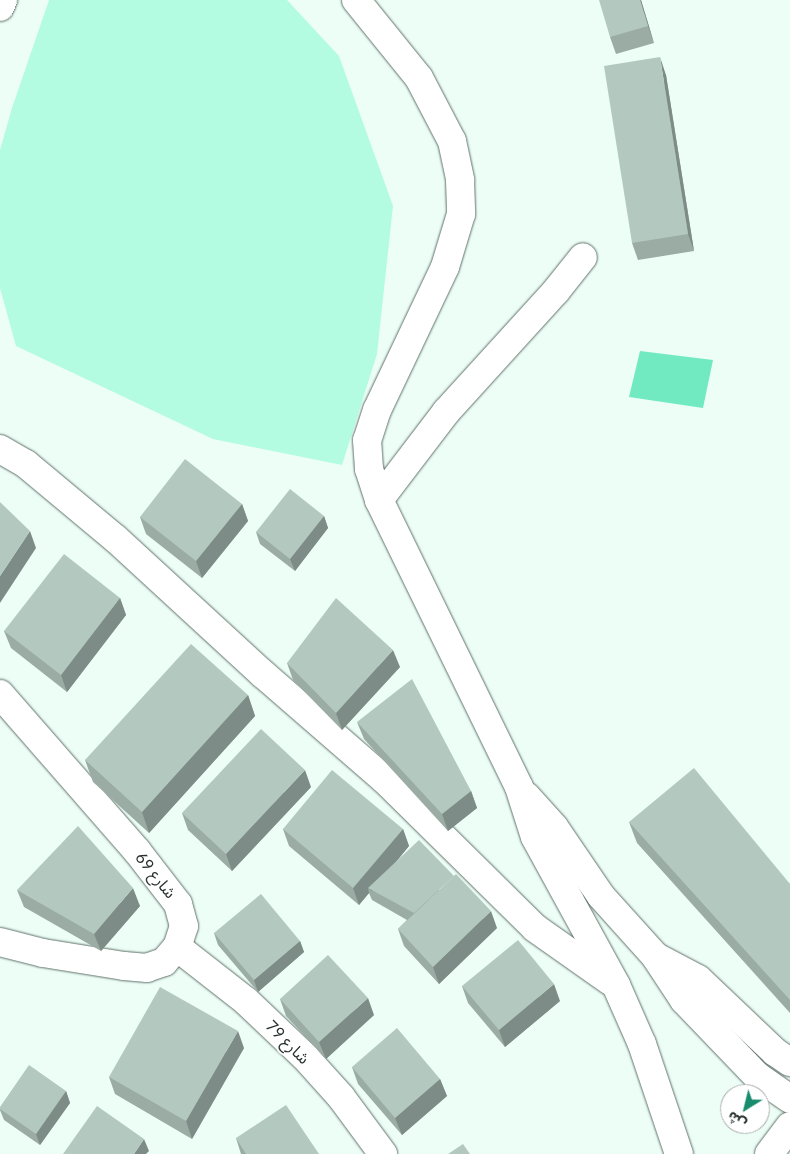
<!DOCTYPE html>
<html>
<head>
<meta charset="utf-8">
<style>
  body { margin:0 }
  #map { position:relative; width:790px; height:1154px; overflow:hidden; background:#edfef7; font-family:Lato,"Noto Sans Arabic",sans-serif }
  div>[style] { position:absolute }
  .green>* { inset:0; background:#b3fce1 }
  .water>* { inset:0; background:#71eac2 }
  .roads { filter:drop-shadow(0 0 1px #5f726a) drop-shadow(0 0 1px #5f726a) }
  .minor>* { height:28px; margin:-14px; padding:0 14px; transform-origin:14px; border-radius:14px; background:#fff }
  .wall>* { inset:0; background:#9aaca4 }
  .shaded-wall>* { inset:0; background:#7d8c86 }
  .building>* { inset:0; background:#b3c8bf }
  span { translate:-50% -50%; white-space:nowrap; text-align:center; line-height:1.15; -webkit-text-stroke:4px #fff; paint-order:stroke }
  .street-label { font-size:16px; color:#29322e }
  .north { position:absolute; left:720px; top:1084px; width:50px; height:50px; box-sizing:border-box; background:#fff; border:1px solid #a9adab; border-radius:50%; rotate:216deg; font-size:14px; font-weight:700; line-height:20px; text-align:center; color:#29322e }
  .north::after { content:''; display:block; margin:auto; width:18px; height:22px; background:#198c6d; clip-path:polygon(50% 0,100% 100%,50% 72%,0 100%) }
</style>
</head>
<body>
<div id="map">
  <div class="green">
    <div style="clip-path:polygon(49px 0,287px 0,339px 56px,393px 206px,377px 354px,342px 465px,213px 439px,16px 346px,0 288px,0 150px,12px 108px)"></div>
  </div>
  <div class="water">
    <div style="clip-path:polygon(640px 351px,713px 360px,703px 408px,629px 397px)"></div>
  </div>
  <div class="roads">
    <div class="minor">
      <div style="left:356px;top:0;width:100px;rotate:51.1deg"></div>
      <div style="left:419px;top:78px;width:71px;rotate:62.4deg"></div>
      <div style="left:452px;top:141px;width:40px;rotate:78deg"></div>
      <div style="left:460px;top:180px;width:34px;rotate:88deg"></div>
      <div style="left:461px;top:214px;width:55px;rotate:106.8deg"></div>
      <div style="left:445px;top:267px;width:158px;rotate:115.4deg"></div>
      <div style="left:377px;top:410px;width:32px;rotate:108deg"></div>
      <div style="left:367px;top:440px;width:29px;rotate:86deg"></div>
      <div style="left:369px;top:469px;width:33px;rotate:72deg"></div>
      <div style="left:379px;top:500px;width:319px;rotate:64deg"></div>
      <div style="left:519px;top:787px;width:52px;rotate:72.3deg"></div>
      <div style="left:535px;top:837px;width:169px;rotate:61.3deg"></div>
      <div style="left:616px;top:985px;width:64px;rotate:66.2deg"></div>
      <div style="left:642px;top:1044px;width:116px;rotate:71.4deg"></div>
      <div style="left:0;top:7px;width:8px;rotate:-67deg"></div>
      <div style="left:0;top:449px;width:30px;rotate:30deg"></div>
      <div style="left:26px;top:464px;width:117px;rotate:39.8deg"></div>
      <div style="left:116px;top:539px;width:200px;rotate:42.6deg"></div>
      <div style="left:263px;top:674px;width:160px;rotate:41deg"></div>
      <div style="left:384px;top:779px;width:212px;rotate:44.6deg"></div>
      <div style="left:535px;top:928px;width:92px;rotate:35.2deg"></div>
      <div style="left:379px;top:500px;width:111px;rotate:-52.7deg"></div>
      <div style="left:446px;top:412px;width:164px;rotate:-47.7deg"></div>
      <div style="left:556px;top:291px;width:43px;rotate:-51.5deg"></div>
      <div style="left:0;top:694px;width:208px;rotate:48.9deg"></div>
      <div style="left:137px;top:851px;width:67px;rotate:52.3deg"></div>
      <div style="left:178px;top:904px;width:23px;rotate:75deg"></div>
      <div style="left:184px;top:926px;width:22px;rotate:108deg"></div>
      <div style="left:177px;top:947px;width:20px;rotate:131deg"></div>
      <div style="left:164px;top:962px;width:18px;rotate:161deg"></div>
      <div style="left:147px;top:968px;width:23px;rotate:-175deg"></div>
      <div style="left:124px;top:966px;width:82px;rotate:-170.9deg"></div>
      <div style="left:43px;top:953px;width:44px;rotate:-165.7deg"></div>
      <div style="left:526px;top:796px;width:42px;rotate:47.9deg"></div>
      <div style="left:554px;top:827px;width:83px;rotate:55.7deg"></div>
      <div style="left:601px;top:896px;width:81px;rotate:48deg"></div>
      <div style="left:655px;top:956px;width:53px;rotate:56.6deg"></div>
      <div style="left:684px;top:1000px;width:105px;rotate:46.2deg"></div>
      <div style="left:757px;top:1076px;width:40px;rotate:34.9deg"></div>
      <div style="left:177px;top:947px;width:88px;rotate:38deg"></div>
      <div style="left:246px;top:1001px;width:81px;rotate:43.5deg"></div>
      <div style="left:305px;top:1057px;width:54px;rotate:48deg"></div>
      <div style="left:341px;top:1097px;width:71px;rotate:53.6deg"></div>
      <div style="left:658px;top:958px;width:45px;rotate:27.7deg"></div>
      <div style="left:698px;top:979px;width:106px;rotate:43.5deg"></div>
      <div style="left:775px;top:1052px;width:18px;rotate:34deg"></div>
      <div style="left:769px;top:1154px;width:35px;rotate:-53deg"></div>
    </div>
  </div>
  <div class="wall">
    <div style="clip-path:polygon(641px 0,654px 43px,616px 54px,610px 37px)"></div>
    <div style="clip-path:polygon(666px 75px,694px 251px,638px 260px,632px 243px)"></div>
    <div style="clip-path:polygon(242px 504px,248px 521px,202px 578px,146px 534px,140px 517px)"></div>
    <div style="clip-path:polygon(324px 516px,328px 528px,295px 571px,260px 544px,256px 532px)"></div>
    <div style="clip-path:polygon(120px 598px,126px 615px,67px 692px,11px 648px,4px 631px)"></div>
    <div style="clip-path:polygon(287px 663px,400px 667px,342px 730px,293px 680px)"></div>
    <div style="clip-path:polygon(248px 695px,255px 716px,149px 833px,93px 782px,85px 760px)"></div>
    <div style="clip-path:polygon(357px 722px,471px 791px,477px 808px,448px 831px,364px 739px)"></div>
    <div style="clip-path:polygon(311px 787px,232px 871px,188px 830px,182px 813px)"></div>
    <div style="clip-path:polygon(629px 822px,790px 884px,790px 1013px,637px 843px)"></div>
    <div style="clip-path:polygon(283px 829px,403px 829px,409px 846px,396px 862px,497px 928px,439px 984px,404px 946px,398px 929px,407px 920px,372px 900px,369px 893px,359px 905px,289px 846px)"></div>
    <div style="clip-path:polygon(17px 890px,140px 906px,101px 951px,24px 907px)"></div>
    <div style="clip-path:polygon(214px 933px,300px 941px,304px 952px,258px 992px,218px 945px)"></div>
    <div style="clip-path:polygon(462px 986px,560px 1001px,505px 1047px,468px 1003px)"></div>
    <div style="clip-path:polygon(280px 999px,374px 1015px,326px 1059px,286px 1016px)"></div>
    <div style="clip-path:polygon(244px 1048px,192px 1139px,115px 1094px,109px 1077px)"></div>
    <div style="clip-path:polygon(352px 1067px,440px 1079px,447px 1096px,402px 1135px,358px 1084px)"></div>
    <div style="clip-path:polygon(66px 1091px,70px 1103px,40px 1145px,4px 1120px,0 1110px,0 1107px)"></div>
    <div style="clip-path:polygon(236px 1138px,319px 1154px,241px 1154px)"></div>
  </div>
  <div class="shaded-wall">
    <div style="clip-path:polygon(640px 0,641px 0,654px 43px,648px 26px)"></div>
    <div style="clip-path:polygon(660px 57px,666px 75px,694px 251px,688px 234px)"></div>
    <div style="clip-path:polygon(242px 504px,248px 521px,202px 578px,196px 561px)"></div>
    <div style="clip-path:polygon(324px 516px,328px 528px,295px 571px,290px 559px)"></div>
    <div style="clip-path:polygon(30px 531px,36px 548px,0 603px,0 576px)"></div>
    <div style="clip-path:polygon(120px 598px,126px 615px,67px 692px,61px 675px)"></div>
    <div style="clip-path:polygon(393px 650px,400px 667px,342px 730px,336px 713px)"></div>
    <div style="clip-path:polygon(248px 695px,255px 716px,149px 833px,142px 812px)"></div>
    <div style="clip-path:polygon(305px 770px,311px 787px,232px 871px,226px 854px)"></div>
    <div style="clip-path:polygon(471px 791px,477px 808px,448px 831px,442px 814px)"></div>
    <div style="clip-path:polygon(403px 829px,409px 846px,372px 891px,368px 888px,369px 893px,359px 905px,353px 888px)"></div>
    <div style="clip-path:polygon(133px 888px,140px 906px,101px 951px,94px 934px)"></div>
    <div style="clip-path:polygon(491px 911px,497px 928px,439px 984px,433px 967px)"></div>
    <div style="clip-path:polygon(300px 941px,304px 952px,258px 992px,254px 980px)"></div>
    <div style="clip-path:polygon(554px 984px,560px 1001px,505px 1047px,499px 1030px)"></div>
    <div style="clip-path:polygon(368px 998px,374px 1015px,326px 1059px,319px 1042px)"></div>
    <div style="clip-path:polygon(238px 1031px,244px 1048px,192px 1139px,186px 1121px)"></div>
    <div style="clip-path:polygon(440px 1079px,447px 1096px,402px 1135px,395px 1118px)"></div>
    <div style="clip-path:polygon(66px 1091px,70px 1103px,40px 1145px,36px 1134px)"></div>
    <div style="clip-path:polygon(144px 1139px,149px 1151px,146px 1154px,134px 1154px)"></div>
  </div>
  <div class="building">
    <div style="clip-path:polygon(599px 0,640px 0,648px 26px,610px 37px)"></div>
    <div style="clip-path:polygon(660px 57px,688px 234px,632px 243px,604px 66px)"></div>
    <div style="clip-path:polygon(185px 459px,242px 504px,196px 561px,140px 517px)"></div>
    <div style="clip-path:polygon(290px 489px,324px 516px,290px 559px,256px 532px)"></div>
    <div style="clip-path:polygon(0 502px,30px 531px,0 576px)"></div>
    <div style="clip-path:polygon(64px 554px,120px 598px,61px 675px,4px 631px)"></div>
    <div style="clip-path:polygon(336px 598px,393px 650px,336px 713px,287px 663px)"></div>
    <div style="clip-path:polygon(191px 644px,248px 695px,142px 812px,85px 760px)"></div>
    <div style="clip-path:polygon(412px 679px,471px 791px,442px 814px,357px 722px)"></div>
    <div style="clip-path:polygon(261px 729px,305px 770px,226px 854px,182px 813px)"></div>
    <div style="clip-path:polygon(694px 768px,790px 884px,790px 1000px,629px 822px)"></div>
    <div style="clip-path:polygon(332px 770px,403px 829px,353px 888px,283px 829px)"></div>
    <div style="clip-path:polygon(78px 826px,133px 888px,94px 934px,17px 890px)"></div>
    <div style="clip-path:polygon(419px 840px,454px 876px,414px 913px,368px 888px)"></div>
    <div style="clip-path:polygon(456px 874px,491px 911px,433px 967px,398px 929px)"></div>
    <div style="clip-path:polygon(261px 894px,300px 941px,254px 980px,214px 933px)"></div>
    <div style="clip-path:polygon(518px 940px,554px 984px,499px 1030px,462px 986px)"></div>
    <div style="clip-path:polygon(328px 955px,368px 998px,319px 1042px,280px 999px)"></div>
    <div style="clip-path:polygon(160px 987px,238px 1031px,186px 1121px,109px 1077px)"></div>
    <div style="clip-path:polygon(397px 1028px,440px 1079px,395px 1118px,352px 1067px)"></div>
    <div style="clip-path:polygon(29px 1065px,66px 1091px,36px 1134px,0 1109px,0 1107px)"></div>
    <div style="clip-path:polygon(286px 1105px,319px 1154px,246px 1154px,236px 1138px)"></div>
    <div style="clip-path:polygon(97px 1106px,144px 1139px,134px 1154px,63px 1154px)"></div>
    <div style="clip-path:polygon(463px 1144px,470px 1154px,448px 1154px)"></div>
  </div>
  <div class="street-label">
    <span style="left:156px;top:875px;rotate:51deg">شارع 69</span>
    <span style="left:288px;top:1042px;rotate:45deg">شارع 79</span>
  </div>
  <div class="north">ش</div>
</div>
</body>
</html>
